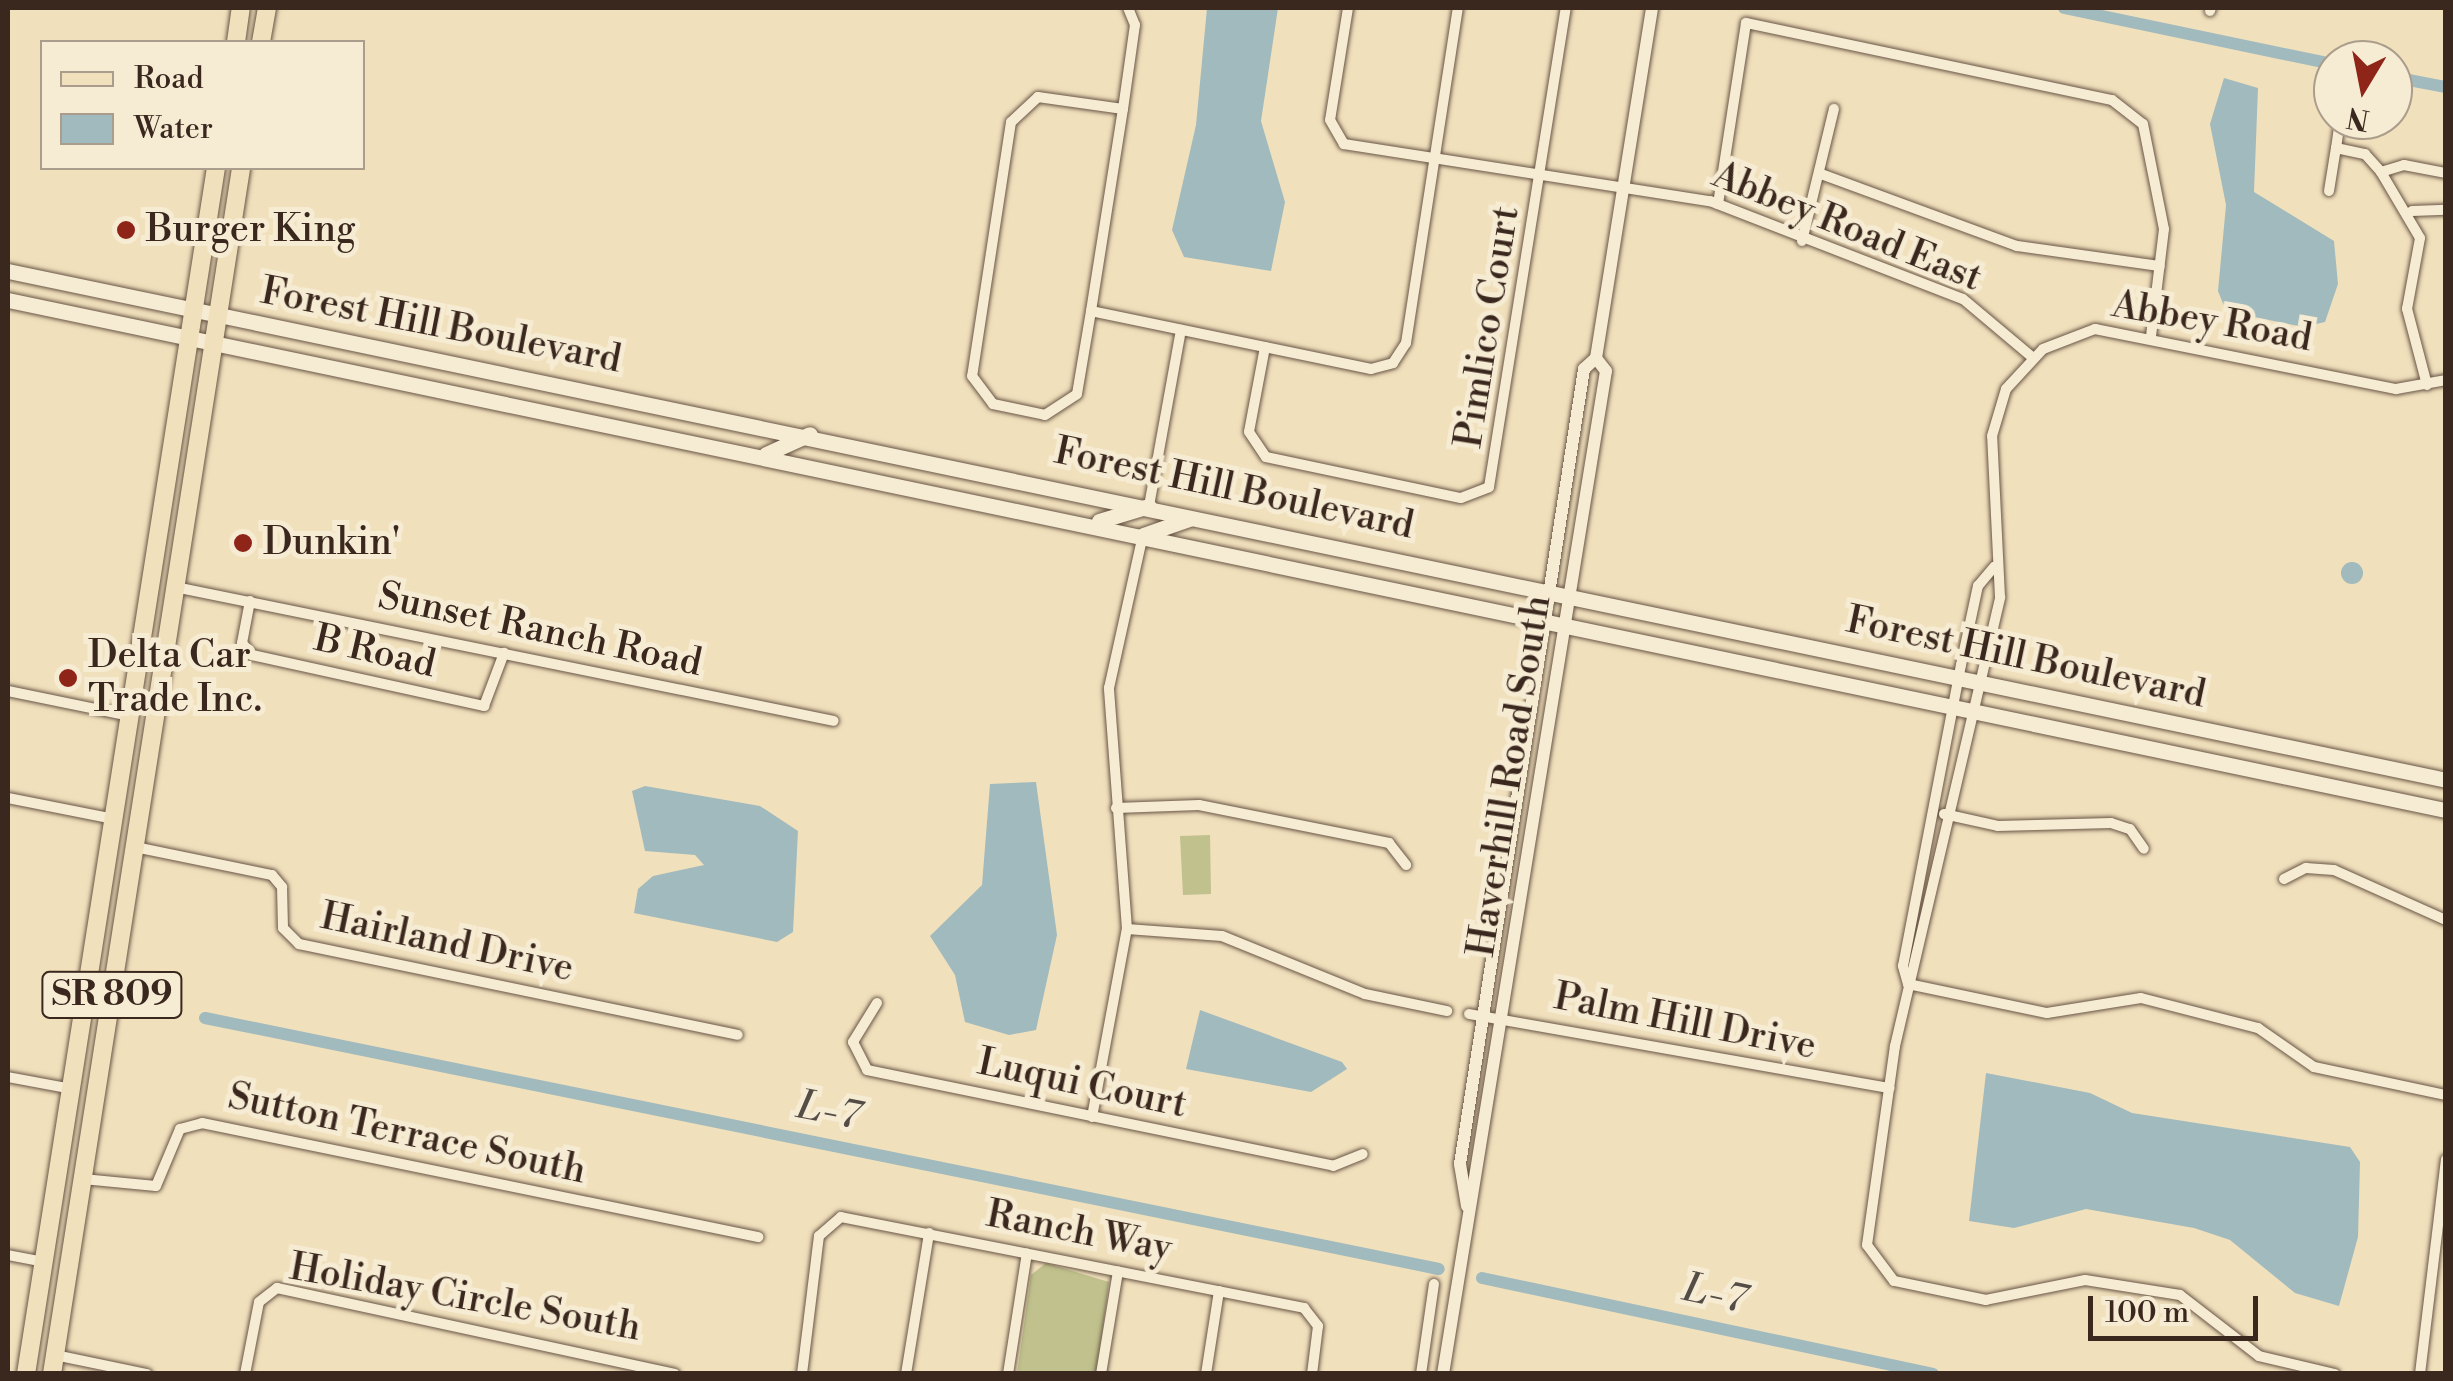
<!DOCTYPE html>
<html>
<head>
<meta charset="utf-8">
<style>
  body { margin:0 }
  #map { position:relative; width:2453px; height:1381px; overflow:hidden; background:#f1e0bc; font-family:"Libre Bodoni",serif }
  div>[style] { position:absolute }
  .green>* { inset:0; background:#c0c18d }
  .water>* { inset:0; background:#a1babd }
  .round { border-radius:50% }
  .canal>* { height:12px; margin:-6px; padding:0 6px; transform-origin:6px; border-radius:6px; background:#a1babd }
  .roads { filter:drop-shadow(0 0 2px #685546) drop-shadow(0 0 2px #685546) }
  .minor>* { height:10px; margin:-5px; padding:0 5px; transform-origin:5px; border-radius:5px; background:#f6ebd3 }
  .tertiary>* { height:12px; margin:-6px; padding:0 6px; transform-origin:6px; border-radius:6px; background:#f6ebd3 }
  .secondary>* { height:15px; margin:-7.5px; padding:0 7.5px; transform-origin:7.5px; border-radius:7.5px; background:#f6ebd3 }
  .primary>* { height:18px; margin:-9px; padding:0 9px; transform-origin:9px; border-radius:9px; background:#f1e0bc }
  .dots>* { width:28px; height:28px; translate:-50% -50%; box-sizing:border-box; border:5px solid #f6ebd3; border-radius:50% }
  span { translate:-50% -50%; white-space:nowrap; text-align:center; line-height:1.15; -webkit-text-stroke:10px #f6ebd3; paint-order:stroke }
  .shield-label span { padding:2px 8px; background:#f6ebd3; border:2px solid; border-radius:8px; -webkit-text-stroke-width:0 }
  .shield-label { font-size:35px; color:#3a271e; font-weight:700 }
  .street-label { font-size:38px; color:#3a271e }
  .poi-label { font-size:38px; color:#3a271e }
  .left { translate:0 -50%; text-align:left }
  .water-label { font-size:40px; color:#544c46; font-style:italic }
  .frame { position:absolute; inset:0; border:10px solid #3a271e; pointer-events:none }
  .legend { position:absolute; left:40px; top:40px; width:325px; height:130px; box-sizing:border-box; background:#f6ebd3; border:2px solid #ab9d8b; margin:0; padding:12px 18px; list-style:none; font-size:30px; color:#3a271e }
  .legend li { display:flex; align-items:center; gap:20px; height:50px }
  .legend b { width:50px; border:2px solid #ab9d8b }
  .north { position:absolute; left:2313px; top:40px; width:100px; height:100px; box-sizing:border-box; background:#f6ebd3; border:2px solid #ab9d8b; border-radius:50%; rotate:190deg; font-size:28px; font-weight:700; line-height:40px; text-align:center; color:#3a271e }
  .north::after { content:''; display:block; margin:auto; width:35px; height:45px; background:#8f2418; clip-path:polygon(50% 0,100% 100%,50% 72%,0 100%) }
  .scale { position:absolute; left:2088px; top:1296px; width:170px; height:45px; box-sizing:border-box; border:5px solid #3a271e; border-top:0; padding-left:12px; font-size:30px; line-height:35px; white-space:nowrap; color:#3a271e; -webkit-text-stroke:8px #f6ebd3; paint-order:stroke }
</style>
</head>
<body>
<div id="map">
  <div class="green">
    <div style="clip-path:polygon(1210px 835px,1211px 894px,1183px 895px,1180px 836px)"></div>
    <div style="clip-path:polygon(1046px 1263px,1109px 1282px,1097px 1373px,1017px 1374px,1031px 1275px)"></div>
  </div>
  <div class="water">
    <div style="clip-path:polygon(1207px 8px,1278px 8px,1261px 121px,1285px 202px,1271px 271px,1184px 257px,1172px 230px,1196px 125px)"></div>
    <div style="clip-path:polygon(2224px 78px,2258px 88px,2254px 192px,2334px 241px,2338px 284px,2325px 322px,2303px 327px,2226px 311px,2218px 291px,2226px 205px,2210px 124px)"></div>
    <div class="round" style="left:2341px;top:562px;width:22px;height:22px"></div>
    <div style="clip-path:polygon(1036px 782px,1057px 935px,1036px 1030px,1009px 1035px,965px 1022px,955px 975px,930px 936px,982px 885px,990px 784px)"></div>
    <div style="clip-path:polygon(645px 786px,760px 806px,798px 831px,793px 932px,777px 942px,634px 913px,638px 889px,653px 876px,704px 865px,695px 855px,645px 851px,632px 791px)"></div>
    <div style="clip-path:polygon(1200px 1010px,1342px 1062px,1347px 1069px,1311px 1092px,1186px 1069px)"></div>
    <div style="clip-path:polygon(1986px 1073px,2090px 1093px,2132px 1113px,2350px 1147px,2360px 1162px,2358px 1237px,2339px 1306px,2295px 1293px,2230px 1240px,2194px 1228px,2086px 1209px,2014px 1228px,1969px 1221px)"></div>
  </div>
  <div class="canal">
    <div style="left:2064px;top:8px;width:275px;rotate:11.8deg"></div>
    <div style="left:2393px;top:77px;width:54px;rotate:10.7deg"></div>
    <div style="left:205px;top:1018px;width:1259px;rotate:11.5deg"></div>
    <div style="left:1482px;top:1278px;width:461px;rotate:12deg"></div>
  </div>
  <div class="roads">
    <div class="minor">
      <div style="left:1348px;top:8px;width:113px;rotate:99.1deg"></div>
      <div style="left:1330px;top:120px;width:28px;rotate:60deg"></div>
      <div style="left:1344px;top:144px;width:370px;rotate:8.9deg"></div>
      <div style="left:1710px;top:201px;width:271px;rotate:21.2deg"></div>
      <div style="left:1963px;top:299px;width:90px;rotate:40deg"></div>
      <div style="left:2210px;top:11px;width:3px;rotate:-72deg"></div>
      <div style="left:1123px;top:109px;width:86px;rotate:-172deg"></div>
      <div style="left:1038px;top:97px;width:37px;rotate:137deg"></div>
      <div style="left:1011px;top:122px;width:257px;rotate:98.7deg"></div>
      <div style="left:972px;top:376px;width:35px;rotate:53deg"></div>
      <div style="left:993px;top:404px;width:53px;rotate:11.9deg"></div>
      <div style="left:1045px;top:415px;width:38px;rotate:-33deg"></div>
      <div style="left:1077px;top:394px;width:84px;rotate:-80.4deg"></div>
      <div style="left:1091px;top:311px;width:205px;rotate:-81deg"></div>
      <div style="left:1123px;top:109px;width:85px;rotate:-81.9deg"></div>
      <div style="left:1135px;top:25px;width:18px;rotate:-112deg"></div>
      <div style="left:2340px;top:120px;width:28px;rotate:98deg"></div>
      <div style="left:2336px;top:148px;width:30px;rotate:12deg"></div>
      <div style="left:2365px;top:154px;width:24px;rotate:48deg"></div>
      <div style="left:1821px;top:174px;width:209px;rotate:20.2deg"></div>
      <div style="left:2017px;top:246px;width:144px;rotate:8deg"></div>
      <div style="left:2329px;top:191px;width:44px;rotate:-80.8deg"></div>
      <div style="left:1718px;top:204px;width:183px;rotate:-81.2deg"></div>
      <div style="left:1746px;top:23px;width:374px;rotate:11.9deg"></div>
      <div style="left:2112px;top:100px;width:39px;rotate:38deg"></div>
      <div style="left:2143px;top:124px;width:107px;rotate:78.7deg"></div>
      <div style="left:2164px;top:229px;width:108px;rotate:96.9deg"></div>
      <div style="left:2412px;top:211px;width:34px;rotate:-2deg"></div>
      <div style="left:1802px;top:241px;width:136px;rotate:-76.4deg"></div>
      <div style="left:1091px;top:311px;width:286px;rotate:11.7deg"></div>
      <div style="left:1371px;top:369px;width:23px;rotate:-15deg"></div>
      <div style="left:1393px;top:363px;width:24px;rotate:-57deg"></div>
      <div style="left:1406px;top:343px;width:339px;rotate:-81.2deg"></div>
      <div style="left:1265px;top:347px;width:86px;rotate:100.7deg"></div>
      <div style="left:1249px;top:432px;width:30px;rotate:56deg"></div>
      <div style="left:1266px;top:457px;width:199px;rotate:11.9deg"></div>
      <div style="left:1461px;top:498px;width:30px;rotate:-21deg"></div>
      <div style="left:1489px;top:487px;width:485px;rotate:-80.9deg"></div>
      <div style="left:2427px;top:385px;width:79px;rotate:-104.7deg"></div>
      <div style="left:2407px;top:309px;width:72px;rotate:-79.6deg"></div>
      <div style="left:2420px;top:238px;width:77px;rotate:-120.6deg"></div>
      <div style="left:2381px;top:172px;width:24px;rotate:-17deg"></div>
      <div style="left:2404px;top:165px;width:43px;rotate:10.8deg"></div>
      <div style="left:1149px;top:506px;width:179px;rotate:-79.7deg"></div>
      <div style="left:175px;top:587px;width:672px;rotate:11.49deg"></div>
      <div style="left:250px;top:601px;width:43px;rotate:100.8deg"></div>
      <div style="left:242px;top:643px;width:16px;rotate:50deg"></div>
      <div style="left:252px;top:655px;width:238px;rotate:12.4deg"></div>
      <div style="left:484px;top:706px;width:57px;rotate:-69.3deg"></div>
      <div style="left:8px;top:691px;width:125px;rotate:11.6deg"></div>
      <div style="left:8px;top:798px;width:108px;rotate:11.2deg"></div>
      <div style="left:1116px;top:808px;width:83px;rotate:-2.1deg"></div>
      <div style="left:1199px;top:805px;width:194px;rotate:11.3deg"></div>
      <div style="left:1389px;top:843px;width:28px;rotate:52deg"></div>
      <div style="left:1944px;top:814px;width:55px;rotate:12.5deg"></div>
      <div style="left:1998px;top:826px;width:113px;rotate:-1.5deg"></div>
      <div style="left:2111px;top:823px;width:20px;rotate:18deg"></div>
      <div style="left:2130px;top:829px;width:24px;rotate:55deg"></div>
      <div style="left:135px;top:847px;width:140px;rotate:11.6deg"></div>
      <div style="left:272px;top:875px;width:16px;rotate:50deg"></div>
      <div style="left:282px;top:887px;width:41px;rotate:88.6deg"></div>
      <div style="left:283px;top:928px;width:23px;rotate:45deg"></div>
      <div style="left:299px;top:944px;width:448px;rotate:11.7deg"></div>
      <div style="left:2284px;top:879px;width:25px;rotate:-27deg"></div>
      <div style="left:2306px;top:868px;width:28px;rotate:4deg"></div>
      <div style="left:2334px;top:870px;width:123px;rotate:24.1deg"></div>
      <div style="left:1127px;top:929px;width:95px;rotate:4.2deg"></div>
      <div style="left:1222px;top:936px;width:154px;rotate:22.1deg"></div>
      <div style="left:1365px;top:994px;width:84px;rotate:11.7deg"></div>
      <div style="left:1908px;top:984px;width:142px;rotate:11.8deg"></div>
      <div style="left:2047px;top:1013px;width:95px;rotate:-9.1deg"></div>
      <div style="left:2141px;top:998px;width:121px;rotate:14.4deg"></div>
      <div style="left:2258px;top:1028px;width:68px;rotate:34.9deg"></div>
      <div style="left:2314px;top:1067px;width:135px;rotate:12deg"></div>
      <div style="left:1908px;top:984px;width:19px;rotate:-106deg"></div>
      <div style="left:1903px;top:966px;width:307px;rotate:-79.1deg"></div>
      <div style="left:1961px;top:665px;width:81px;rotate:-77.9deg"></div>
      <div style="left:1978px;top:586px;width:25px;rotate:-50deg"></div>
      <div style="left:877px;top:1003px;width:46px;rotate:121.6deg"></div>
      <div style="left:853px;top:1042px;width:31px;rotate:63deg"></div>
      <div style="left:867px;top:1070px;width:476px;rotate:11.6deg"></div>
      <div style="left:1333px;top:1166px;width:32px;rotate:-22deg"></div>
      <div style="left:1469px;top:1014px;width:427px;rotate:10deg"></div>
      <div style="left:8px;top:1077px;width:65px;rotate:10.6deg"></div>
      <div style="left:1092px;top:1117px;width:191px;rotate:-79.5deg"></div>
      <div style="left:1127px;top:929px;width:242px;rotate:-94.3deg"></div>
      <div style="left:1109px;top:688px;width:157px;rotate:-77.5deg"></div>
      <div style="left:83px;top:1179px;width:73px;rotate:5.5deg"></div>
      <div style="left:156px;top:1186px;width:62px;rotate:-67.2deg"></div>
      <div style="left:180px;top:1129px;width:23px;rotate:-15deg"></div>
      <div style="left:202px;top:1123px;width:568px;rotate:11.59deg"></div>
      <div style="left:8px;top:1255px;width:38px;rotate:11deg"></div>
      <div style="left:55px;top:1355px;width:94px;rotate:11.7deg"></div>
      <div style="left:245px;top:1374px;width:73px;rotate:-79deg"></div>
      <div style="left:259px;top:1302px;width:23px;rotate:-38deg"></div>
      <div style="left:277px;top:1288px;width:407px;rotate:12.2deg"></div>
      <div style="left:802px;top:1374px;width:139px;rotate:-83deg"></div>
      <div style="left:819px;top:1236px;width:29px;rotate:-41deg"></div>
      <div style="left:841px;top:1217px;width:472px;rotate:11.1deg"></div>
      <div style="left:1304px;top:1308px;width:23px;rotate:52deg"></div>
      <div style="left:1318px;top:1326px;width:48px;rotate:97.1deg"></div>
      <div style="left:906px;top:1374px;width:143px;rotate:-80.7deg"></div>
      <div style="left:1008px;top:1374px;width:122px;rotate:-81.1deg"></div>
      <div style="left:1101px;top:1374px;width:104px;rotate:-80.6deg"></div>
      <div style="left:1206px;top:1374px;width:84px;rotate:-81.1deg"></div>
      <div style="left:1421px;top:1374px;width:91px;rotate:-81.8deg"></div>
      <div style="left:2335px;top:1374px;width:78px;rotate:-166.7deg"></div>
      <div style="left:2259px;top:1356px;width:100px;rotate:-142.3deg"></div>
      <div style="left:2180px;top:1295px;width:96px;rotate:-171deg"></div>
      <div style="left:2085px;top:1280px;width:101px;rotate:168.6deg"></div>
      <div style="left:1986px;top:1300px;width:94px;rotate:-168.3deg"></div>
      <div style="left:1894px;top:1281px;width:45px;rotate:-126.9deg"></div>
      <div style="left:1867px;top:1245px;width:201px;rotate:-82deg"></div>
      <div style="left:1895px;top:1046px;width:461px;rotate:-76.8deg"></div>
      <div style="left:2000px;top:597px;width:161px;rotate:-92.8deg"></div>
      <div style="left:1992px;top:436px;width:49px;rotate:-73.4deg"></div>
      <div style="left:2006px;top:389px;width:54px;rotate:-47.2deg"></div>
      <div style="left:2043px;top:349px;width:56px;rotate:-21deg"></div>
      <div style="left:2095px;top:329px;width:307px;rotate:11.3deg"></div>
      <div style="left:2396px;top:389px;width:51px;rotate:-10.2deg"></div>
      <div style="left:2420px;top:1374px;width:216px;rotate:-83.1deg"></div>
    </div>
    <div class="tertiary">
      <div style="left:1467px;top:1206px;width:43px;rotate:-99.5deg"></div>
      <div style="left:1460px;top:1164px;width:805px;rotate:-81.13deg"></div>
      <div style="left:1584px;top:369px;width:16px;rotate:-43deg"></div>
      <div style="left:1596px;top:358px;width:354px;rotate:-80.9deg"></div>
      <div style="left:1443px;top:1374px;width:1016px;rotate:-80.77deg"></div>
      <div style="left:1606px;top:371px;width:16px;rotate:-128deg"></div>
    </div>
    <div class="secondary">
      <div style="left:8px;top:271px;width:2491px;rotate:11.79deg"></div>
      <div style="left:8px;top:300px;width:2491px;rotate:11.82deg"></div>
      <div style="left:766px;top:454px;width:48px;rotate:-24.4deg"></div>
      <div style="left:1099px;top:521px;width:52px;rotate:-16.7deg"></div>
      <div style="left:1143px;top:535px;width:49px;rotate:-19.2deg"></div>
    </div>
    <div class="primary">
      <div style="left:236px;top:42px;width:34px;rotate:-82deg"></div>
      <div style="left:261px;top:42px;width:35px;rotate:-80deg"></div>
      <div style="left:26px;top:1374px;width:1221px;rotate:-81.05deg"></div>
      <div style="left:52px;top:1374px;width:1221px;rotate:-81.09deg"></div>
    </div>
  </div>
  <div class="dots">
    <div style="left:126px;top:230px;background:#8f2418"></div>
    <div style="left:243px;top:543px;background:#8f2418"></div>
    <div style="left:68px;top:678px;background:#8f2418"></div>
  </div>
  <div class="shield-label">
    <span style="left:112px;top:995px">SR 809</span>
  </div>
  <div class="street-label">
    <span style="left:1847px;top:227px;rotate:22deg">Abbey Road East</span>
    <span style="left:2212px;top:322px;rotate:10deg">Abbey Road</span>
    <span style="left:441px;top:326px;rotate:11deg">Forest Hill Boulevard</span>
    <span style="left:1488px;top:327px;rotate:-81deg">Pimlico Court</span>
    <span style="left:1234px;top:489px;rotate:12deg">Forest Hill Boulevard</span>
    <span style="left:540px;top:630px;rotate:12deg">Sunset Ranch Road</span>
    <span style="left:375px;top:652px;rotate:13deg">B Road</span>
    <span style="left:2026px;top:658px;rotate:12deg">Forest Hill Boulevard</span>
    <span style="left:1510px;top:776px;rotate:-81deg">Haverhill Road South</span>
    <span style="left:447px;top:943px;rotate:12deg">Hairland Drive</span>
    <span style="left:1685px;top:1022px;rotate:11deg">Palm Hill Drive</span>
    <span style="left:1082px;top:1084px;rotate:12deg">Luqui Court</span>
    <span style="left:407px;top:1134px;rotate:12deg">Sutton Terrace South</span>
    <span style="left:1079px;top:1232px;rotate:11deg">Ranch Way</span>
    <span style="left:465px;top:1298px;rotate:10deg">Holiday Circle South</span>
  </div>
  <div class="poi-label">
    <span class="left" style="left:146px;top:230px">Burger King</span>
    <span class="left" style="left:263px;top:543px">Dunkin'</span>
    <span class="left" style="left:88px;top:678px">Delta Car<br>Trade Inc.</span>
  </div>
  <div class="water-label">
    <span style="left:828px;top:1111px;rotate:11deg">L-7</span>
    <span style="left:1714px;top:1294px;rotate:12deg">L-7</span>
  </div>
  <div class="frame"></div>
  <ul class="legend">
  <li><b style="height:12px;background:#f1e0bc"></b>Road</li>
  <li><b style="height:28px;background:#a1babd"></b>Water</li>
  </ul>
  <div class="north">N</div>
  <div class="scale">100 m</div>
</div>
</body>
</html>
